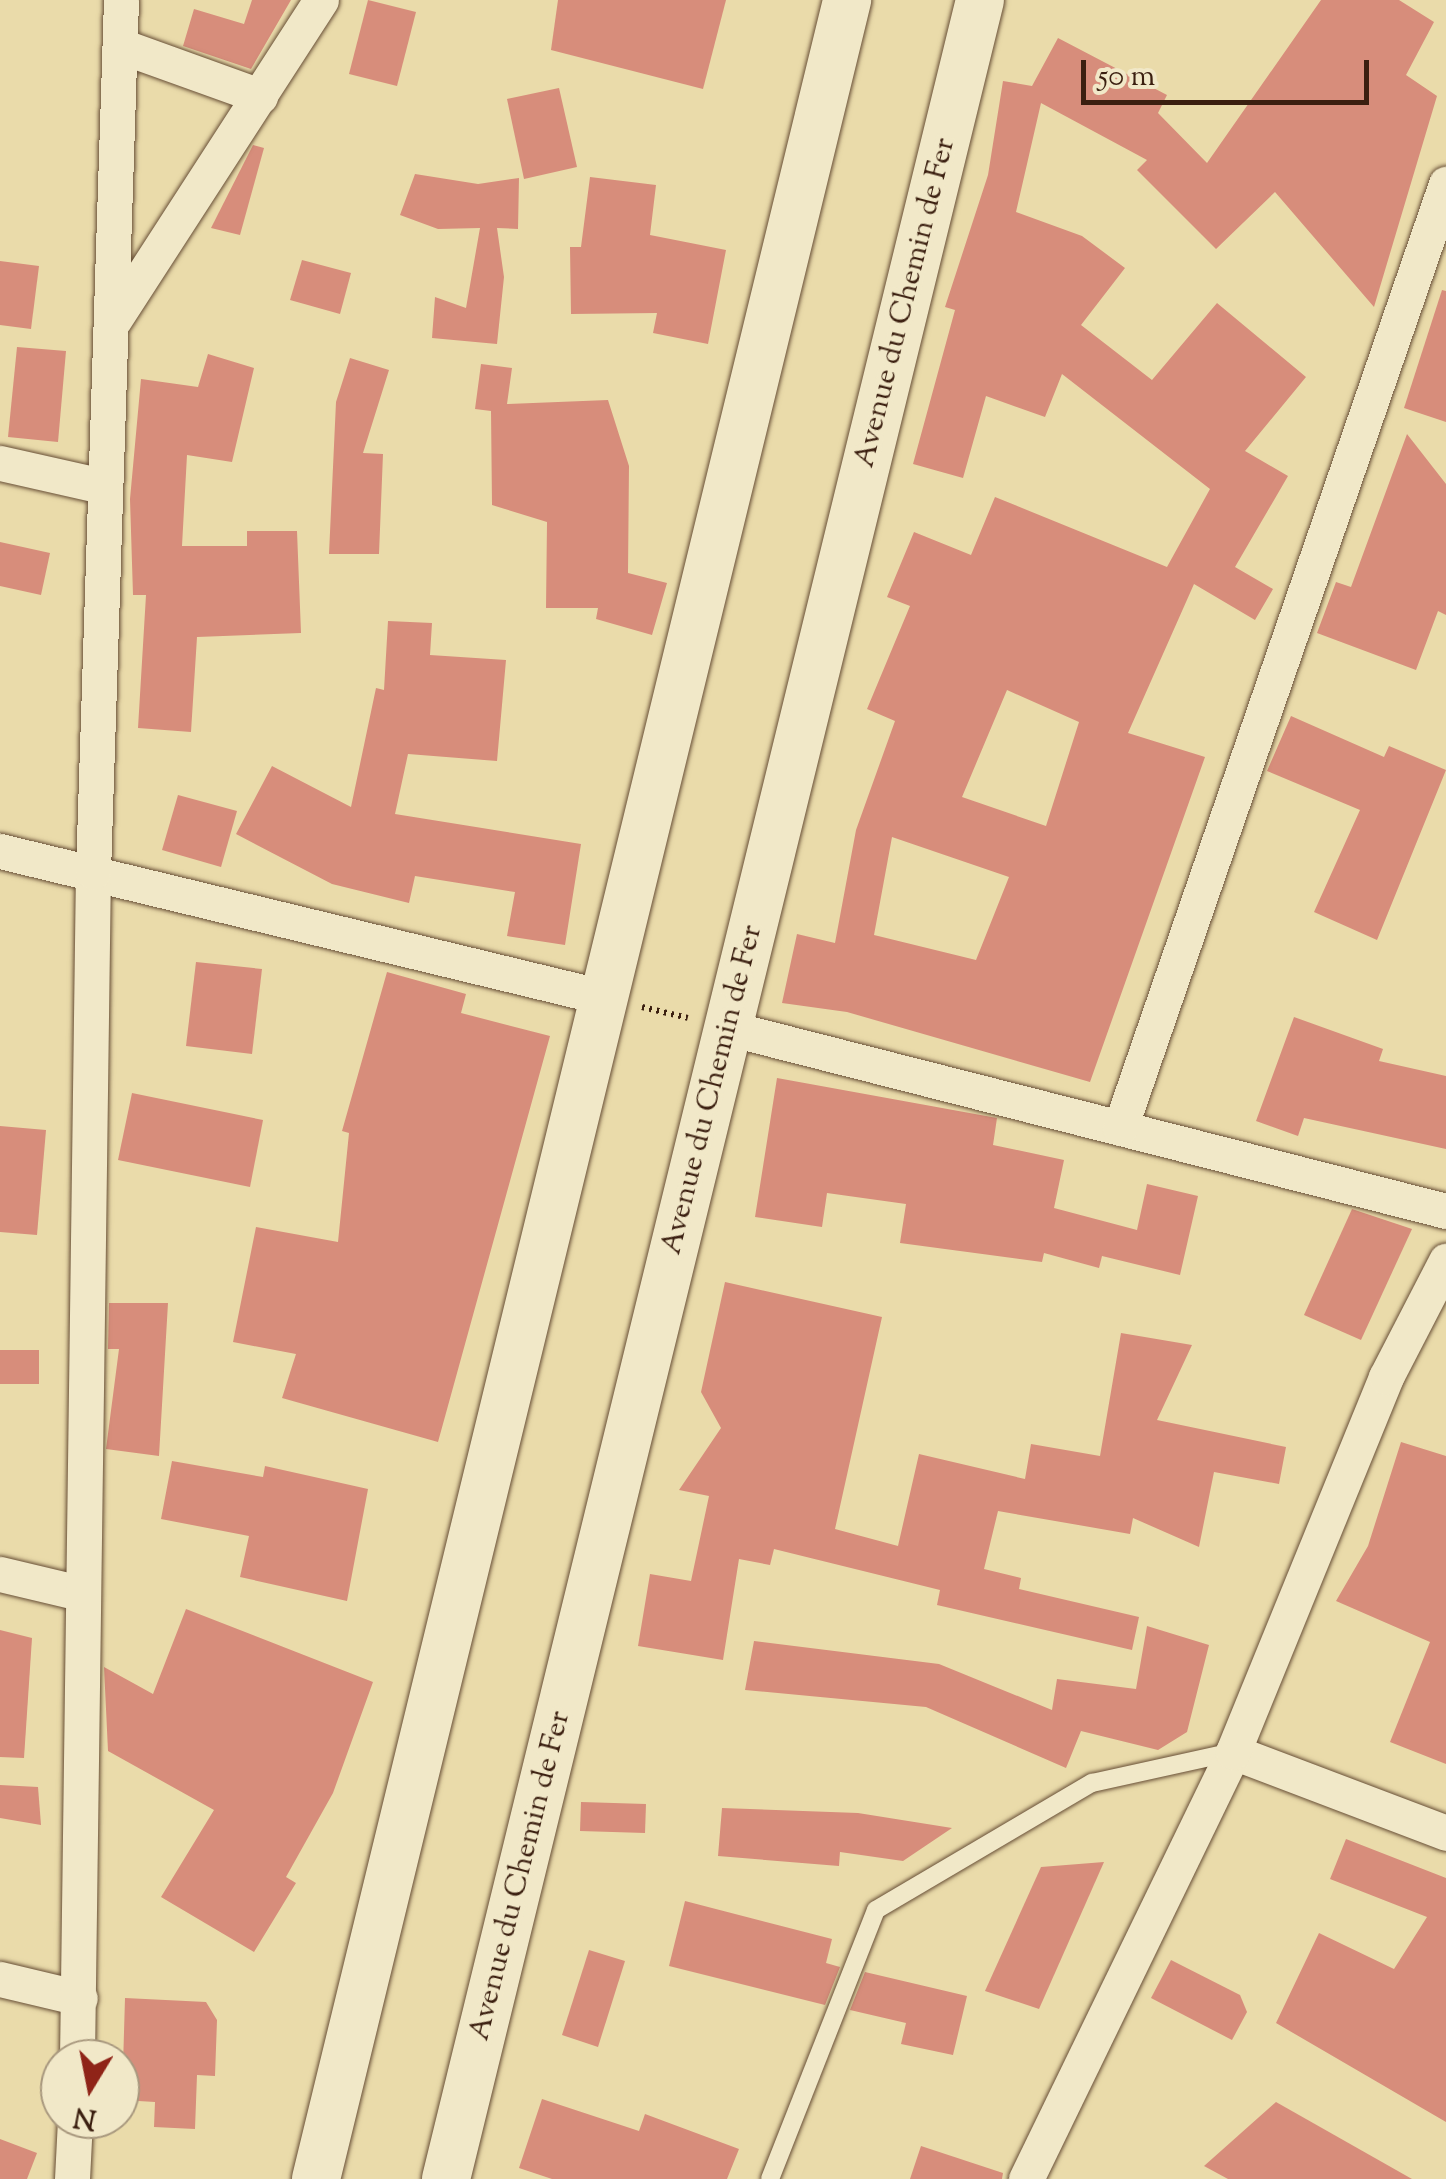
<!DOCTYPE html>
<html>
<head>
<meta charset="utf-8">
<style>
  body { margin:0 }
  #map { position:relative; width:1446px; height:2179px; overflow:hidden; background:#eadbaa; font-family:"Sorts Mill Goudy",serif }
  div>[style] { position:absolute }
  .building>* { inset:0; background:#d78d7b }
  .path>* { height:6px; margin-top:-3px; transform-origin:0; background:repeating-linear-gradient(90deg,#3b1f10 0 2.5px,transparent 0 7.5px) }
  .roads { filter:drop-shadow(0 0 2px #674e36) drop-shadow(0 0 2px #674e36) }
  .service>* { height:18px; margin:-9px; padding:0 9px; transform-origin:9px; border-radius:9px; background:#f1e8c8 }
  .minor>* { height:35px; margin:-17.5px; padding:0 17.5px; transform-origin:17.5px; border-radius:17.5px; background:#f1e8c8 }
  .secondary>* { height:48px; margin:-24px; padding:0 24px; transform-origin:24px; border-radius:24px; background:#f1e8c8 }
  span { translate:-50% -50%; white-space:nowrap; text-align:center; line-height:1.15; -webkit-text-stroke:10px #f1e8c8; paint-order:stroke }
  .street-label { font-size:30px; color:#3b1f10 }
  .north { position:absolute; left:40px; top:2039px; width:100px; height:100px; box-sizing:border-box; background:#f1e8c8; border:2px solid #a8987e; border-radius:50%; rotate:190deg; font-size:28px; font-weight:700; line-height:40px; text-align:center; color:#3b1f10 }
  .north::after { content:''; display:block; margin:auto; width:35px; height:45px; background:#8f2418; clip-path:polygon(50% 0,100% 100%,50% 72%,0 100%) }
  .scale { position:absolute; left:1081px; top:60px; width:288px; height:45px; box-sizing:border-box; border:5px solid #3b1f10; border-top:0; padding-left:12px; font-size:30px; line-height:35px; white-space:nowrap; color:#3b1f10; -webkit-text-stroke:8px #f1e8c8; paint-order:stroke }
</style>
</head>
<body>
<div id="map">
  <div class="building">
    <div style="clip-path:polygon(252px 0,291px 0,251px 69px,183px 46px,194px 9px,244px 24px)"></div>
    <div style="clip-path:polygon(368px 0,416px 12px,397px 86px,349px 74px)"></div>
    <div style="clip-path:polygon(558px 0,726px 0,703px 89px,551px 50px)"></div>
    <div style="clip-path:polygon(evenodd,1321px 0,1399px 0,1434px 22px,1406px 75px,1437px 96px,1374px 307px,1275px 192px,1216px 249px,1137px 170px,1147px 160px,1041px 103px,1016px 212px,1082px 236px,1125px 268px,1081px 325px,1152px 380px,1217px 303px,1306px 377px,1245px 451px,1288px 476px,1235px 567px,1273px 589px,1255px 620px,1194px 584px,1128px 733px,1205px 757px,1090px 1082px,847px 1012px,782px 1003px,797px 934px,835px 943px,856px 830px,895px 721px,867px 709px,910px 606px,887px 597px,914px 532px,971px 555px,995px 497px,1167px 567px,1210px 489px,1062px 374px,1045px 417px,986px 396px,963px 478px,913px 464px,955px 310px,945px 307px,988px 175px,1003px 81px,1032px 86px,1058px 38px,1167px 95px,1158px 113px,1207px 163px,1321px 0,1007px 690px,1079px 722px,1046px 826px,962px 797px,1007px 690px,1321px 0,892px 837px,1009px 877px,976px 960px,874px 935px,892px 837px)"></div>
    <div style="clip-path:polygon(559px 88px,577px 167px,524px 179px,507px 99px)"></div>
    <div style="clip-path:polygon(253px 145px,264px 148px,240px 235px,211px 228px)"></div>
    <div style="clip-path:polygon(415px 174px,478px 184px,519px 178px,518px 229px,497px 228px,504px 277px,497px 344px,432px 338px,435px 297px,466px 308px,480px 228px,438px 229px,400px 215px)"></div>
    <div style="clip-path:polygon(590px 177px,656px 185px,650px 235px,726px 250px,708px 344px,653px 333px,657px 313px,571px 314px,570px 247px,581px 247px)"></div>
    <div style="clip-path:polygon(302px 260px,351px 273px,340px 314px,290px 300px)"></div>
    <div style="clip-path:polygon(0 261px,39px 266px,31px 329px,0 325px)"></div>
    <div style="clip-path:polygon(1442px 290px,1446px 291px,1446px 422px,1404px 408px)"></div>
    <div style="clip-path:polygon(17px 347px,66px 351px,58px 442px,8px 437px)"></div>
    <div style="clip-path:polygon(208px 354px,254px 368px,232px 462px,187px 455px,182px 546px,247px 546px,247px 531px,297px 531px,301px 633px,197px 637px,191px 732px,138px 728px,146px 595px,133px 595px,130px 499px,141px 379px,198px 387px)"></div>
    <div style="clip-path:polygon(350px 358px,389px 370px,363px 453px,383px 454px,379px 554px,329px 554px,336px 402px)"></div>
    <div style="clip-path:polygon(481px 364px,512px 368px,507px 404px,608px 400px,629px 466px,628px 573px,667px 583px,652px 635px,596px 619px,598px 608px,546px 608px,547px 522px,492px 505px,491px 411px,475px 409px)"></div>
    <div style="clip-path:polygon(1407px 434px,1446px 484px,1446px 615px,1438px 611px,1416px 670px,1317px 633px,1336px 582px,1351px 587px)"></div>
    <div style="clip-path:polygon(0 542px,50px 553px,41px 595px,0 586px)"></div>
    <div style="clip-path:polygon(388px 621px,432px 623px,430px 655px,506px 660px,497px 761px,408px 754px,395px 814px,581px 844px,565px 945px,507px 936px,515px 892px,415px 876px,409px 903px,332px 884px,236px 834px,272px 766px,351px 807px,376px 688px,384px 690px)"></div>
    <div style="clip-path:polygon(1291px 716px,1384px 757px,1389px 746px,1446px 770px,1377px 940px,1314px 912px,1360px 810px,1267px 771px)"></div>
    <div style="clip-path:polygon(178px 795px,237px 811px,221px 867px,162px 850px)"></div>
    <div style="clip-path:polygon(196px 962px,262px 969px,252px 1054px,186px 1046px)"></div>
    <div style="clip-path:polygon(387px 972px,466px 994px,461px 1013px,550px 1036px,438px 1442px,282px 1398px,296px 1354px,233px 1342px,256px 1227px,338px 1242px,349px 1133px,342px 1131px)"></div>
    <div style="clip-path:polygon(1294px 1017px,1383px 1049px,1379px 1061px,1446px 1076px,1446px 1149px,1304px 1118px,1298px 1136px,1256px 1121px)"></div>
    <div style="clip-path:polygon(777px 1078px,997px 1118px,993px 1145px,1064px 1160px,1054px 1208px,1137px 1230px,1147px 1184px,1198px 1196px,1180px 1275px,1102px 1256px,1099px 1268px,1044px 1253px,1042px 1262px,900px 1243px,906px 1204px,827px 1193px,822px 1227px,755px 1217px)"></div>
    <div style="clip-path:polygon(132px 1093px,263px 1120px,250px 1187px,118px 1160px)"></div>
    <div style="clip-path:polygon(0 1126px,46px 1130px,37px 1235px,0 1232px)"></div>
    <div style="clip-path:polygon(1352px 1209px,1412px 1229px,1361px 1340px,1304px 1315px)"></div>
    <div style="clip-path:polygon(725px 1282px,882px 1317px,835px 1529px,898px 1546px,919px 1454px,1025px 1479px,1031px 1444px,1100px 1456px,1121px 1333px,1192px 1345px,1157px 1420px,1286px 1447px,1279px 1484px,1214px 1472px,1199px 1547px,1133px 1518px,1130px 1534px,998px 1511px,984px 1569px,1021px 1578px,1019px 1589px,1139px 1617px,1132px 1650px,937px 1605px,940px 1590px,774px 1549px,770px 1565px,739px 1559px,723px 1660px,638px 1646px,650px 1574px,691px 1581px,709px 1496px,679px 1490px,721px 1428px,701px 1392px)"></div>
    <div style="clip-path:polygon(109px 1303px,168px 1303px,159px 1456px,106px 1449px,119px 1349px,108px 1349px)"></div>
    <div style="clip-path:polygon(0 1350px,39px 1350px,39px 1384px,0 1384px)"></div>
    <div style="clip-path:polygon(1401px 1442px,1446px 1456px,1446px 1764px,1390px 1742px,1430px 1642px,1336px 1601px,1368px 1546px)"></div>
    <div style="clip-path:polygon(172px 1461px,263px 1477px,265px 1466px,368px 1489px,347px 1601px,240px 1577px,249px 1536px,161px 1519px)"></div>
    <div style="clip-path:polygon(186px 1609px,373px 1682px,333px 1793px,286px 1877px,296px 1883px,254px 1952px,161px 1897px,214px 1810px,108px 1751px,104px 1667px,153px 1694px)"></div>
    <div style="clip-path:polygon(1147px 1626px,1209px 1645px,1187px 1732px,1158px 1750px,1081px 1731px,1066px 1768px,926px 1707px,745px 1690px,754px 1641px,939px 1664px,1052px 1710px,1057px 1679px,1136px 1689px)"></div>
    <div style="clip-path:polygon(0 1630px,32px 1638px,24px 1758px,0 1757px)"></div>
    <div style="clip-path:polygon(0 1785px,38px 1787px,41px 1825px,0 1818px)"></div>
    <div style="clip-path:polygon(581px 1802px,646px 1804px,645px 1833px,580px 1831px)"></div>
    <div style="clip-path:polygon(722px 1808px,858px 1813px,952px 1828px,903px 1861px,840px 1852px,839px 1866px,718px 1856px)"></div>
    <div style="clip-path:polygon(1346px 1839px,1446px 1878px,1446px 2122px,1276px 2023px,1319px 1933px,1394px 1969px,1427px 1917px,1330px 1879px)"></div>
    <div style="clip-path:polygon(1104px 1862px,1039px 2009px,985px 1991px,1041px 1867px)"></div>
    <div style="clip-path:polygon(685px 1901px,832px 1939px,826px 1963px,840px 1967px,825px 2005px,669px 1966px)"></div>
    <div style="clip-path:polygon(589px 1950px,625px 1961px,598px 2047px,562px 2035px)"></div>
    <div style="clip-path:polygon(1171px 1960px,1240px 1995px,1247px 2012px,1232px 2040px,1151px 1998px)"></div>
    <div style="clip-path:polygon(865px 1972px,967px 1996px,953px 2055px,901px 2044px,906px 2023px,850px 2010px)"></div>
    <div style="clip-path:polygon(125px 1998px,206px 2002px,217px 2020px,215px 2076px,197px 2075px,195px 2129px,154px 2127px,155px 2102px,122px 2100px)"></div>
    <div style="clip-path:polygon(542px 2099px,639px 2131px,645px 2114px,739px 2149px,727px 2179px,552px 2179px,519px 2168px)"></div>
    <div style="clip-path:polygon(1276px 2102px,1412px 2179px,1228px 2179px,1204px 2166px)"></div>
    <div style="clip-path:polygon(0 2139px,37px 2153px,27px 2179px,0 2179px)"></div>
    <div style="clip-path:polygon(921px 2146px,1003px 2173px,1002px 2179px,910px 2179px)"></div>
  </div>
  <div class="path">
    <div style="left:642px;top:1007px;width:47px;rotate:13.4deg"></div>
  </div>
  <div class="roads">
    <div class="service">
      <div style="left:770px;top:2179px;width:289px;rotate:-68.5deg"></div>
      <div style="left:876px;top:1910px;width:251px;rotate:-30.5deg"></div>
      <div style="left:1092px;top:1783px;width:144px;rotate:-12.4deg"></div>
    </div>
    <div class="minor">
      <div style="left:121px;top:46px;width:148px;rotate:19.8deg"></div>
      <div style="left:114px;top:320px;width:381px;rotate:-57.1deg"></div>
      <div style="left:0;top:463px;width:105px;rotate:12.7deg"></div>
      <div style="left:0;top:851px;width:620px;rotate:13.61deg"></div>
      <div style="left:728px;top:1028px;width:741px;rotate:14.3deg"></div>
      <div style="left:1120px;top:1128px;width:999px;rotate:-70.95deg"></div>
      <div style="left:0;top:1574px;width:82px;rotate:13.4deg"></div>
      <div style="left:1233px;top:1752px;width:228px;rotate:20.8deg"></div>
      <div style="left:0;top:1979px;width:82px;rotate:13.4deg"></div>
      <div style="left:77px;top:2059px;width:1187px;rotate:-89.23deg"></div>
      <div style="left:93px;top:872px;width:872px;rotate:-88.16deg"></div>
      <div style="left:72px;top:2179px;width:60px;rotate:-87.1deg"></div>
      <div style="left:1026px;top:2179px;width:475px;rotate:-64.1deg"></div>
      <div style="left:1233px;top:1752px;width:405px;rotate:-67.8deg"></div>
      <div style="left:1386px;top:1377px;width:131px;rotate:-62.7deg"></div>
    </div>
    <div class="secondary">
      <div style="left:316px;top:2179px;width:2243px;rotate:-76.3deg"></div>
      <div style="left:446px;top:2179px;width:2243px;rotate:-76.23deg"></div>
    </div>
  </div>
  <div class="street-label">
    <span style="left:906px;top:303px;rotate:-76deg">Avenue du Chemin de Fer</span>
    <span style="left:713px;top:1090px;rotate:-76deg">Avenue du Chemin de Fer</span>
    <span style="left:521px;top:1876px;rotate:-76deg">Avenue du Chemin de Fer</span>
  </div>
  <div class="north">N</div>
  <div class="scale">50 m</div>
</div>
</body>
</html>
